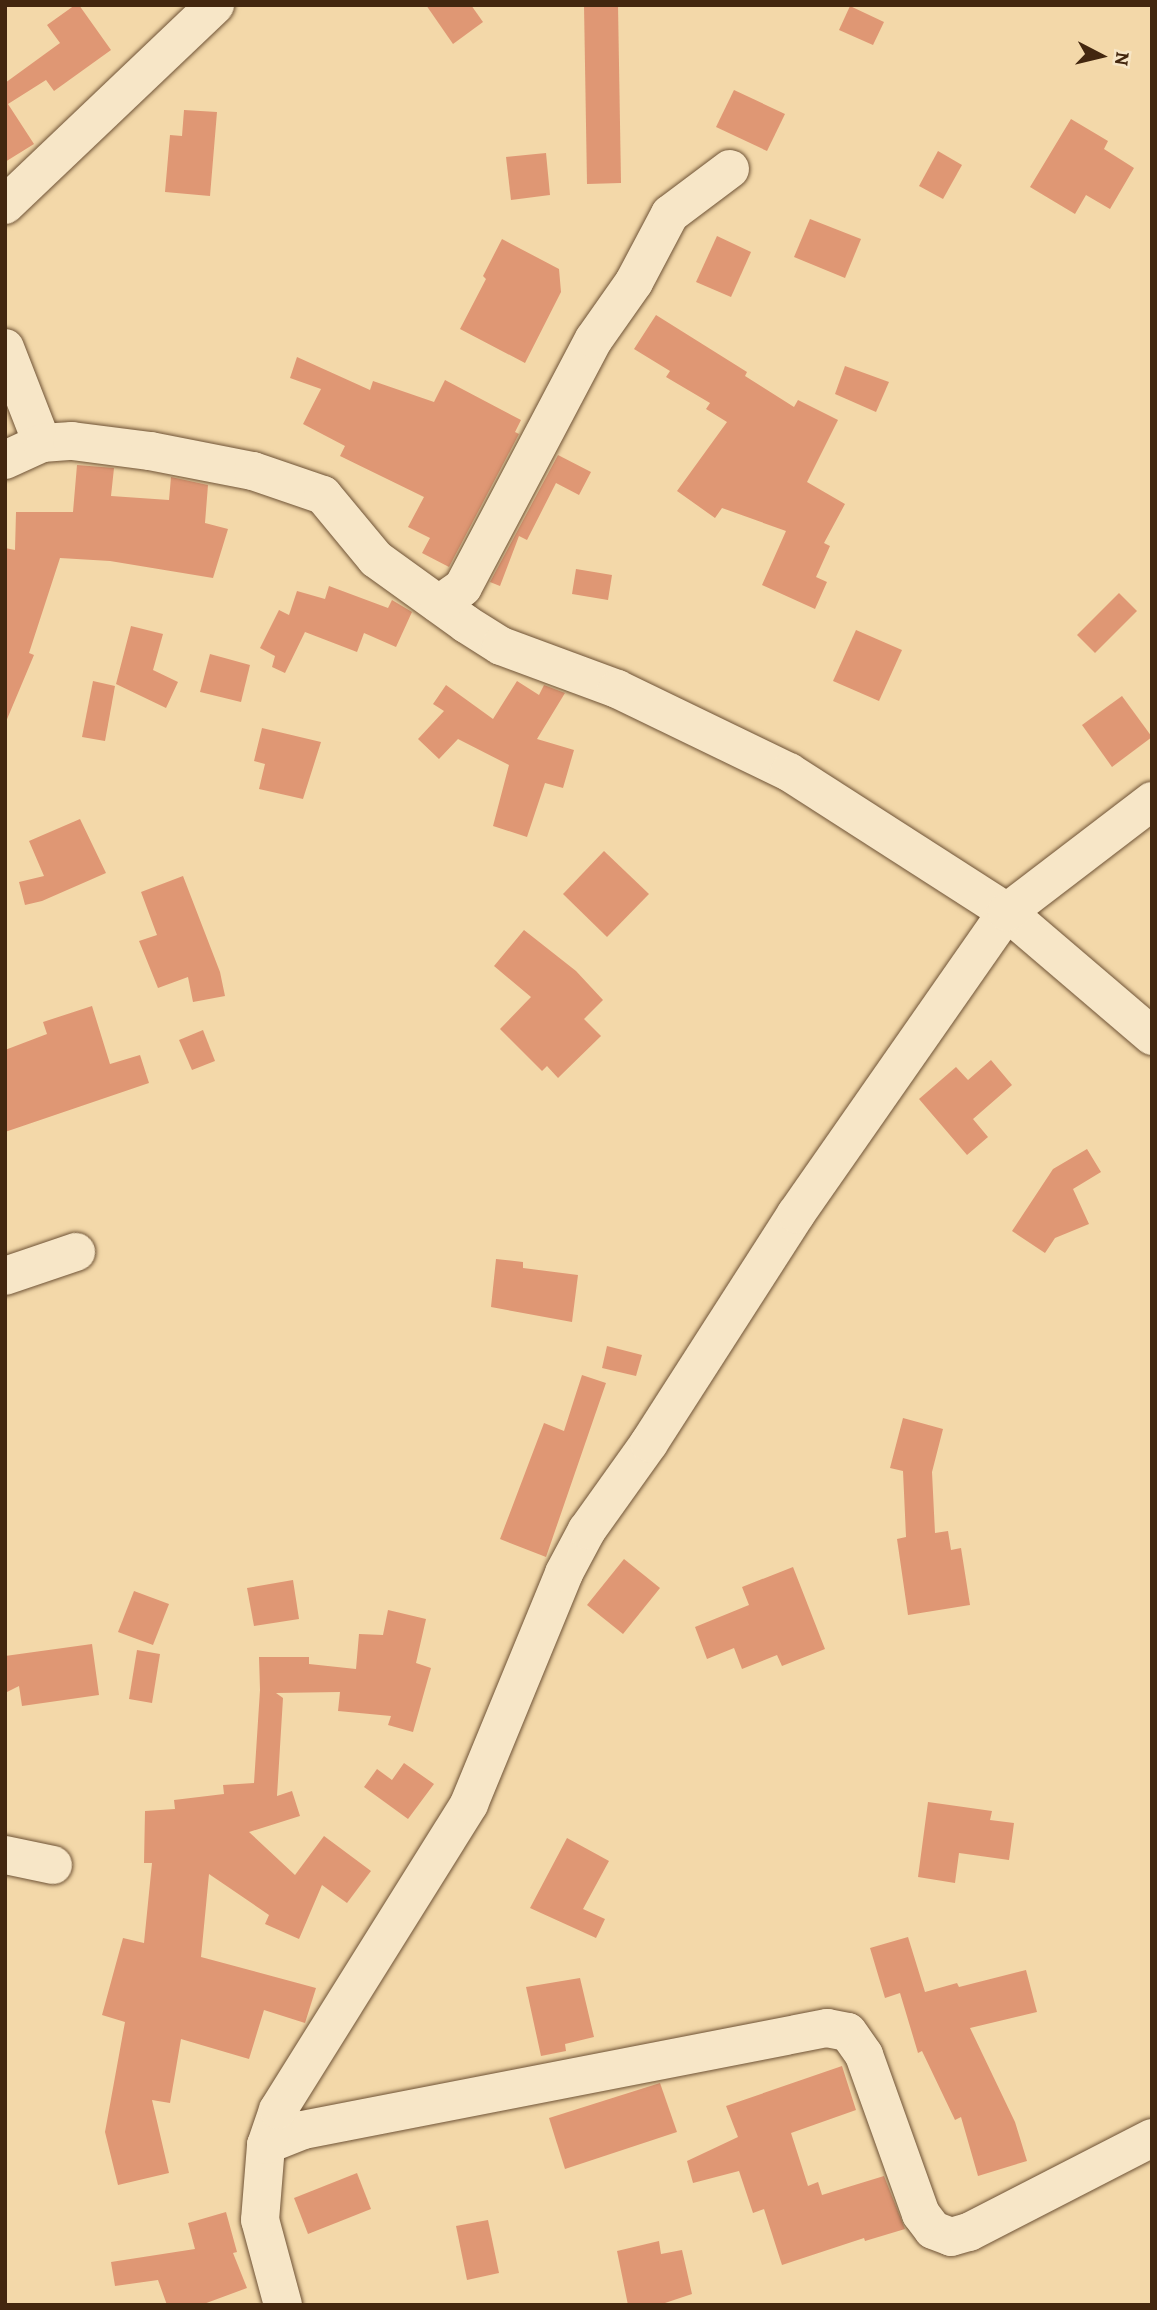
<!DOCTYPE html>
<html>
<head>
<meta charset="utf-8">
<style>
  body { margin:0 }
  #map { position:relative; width:1157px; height:2310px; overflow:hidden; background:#f3d8a9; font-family:Alegreya,serif }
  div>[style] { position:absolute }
  .building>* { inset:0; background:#df9774 }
  .roads { filter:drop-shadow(0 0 2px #6f5336) drop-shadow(0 0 2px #6f5336) }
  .minor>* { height:38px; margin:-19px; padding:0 19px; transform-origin:19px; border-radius:19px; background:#f7e6c7 }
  span { translate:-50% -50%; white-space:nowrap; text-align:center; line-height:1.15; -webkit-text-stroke:5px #f7e6c7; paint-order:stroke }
  .frame { position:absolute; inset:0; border:7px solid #43270f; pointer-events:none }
  .north { position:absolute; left:1066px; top:21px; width:70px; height:70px; -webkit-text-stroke:5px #f7e6c7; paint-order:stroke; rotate:97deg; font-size:19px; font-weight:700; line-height:28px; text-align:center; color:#43270f }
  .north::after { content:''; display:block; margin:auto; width:24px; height:32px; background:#43270f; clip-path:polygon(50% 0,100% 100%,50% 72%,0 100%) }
</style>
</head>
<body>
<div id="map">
  <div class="building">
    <div style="clip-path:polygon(75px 5px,79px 5px,111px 50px,54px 91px,46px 80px,8px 104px,34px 144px,5px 162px,5px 83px,60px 43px,47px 25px)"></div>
    <div style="clip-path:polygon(426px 5px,471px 5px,483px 22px,453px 44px)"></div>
    <div style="clip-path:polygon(584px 5px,618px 5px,621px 183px,587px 184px)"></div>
    <div style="clip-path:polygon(850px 6px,884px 22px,873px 45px,839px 30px)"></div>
    <div style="clip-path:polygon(734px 90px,785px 114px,767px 151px,716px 127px)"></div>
    <div style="clip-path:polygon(184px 110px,217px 112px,210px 196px,165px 192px,170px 135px,182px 136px)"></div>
    <div style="clip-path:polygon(1071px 119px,1108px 141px,1104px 149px,1134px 168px,1110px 209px,1086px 195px,1075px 214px,1030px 187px)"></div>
    <div style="clip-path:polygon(938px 151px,962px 165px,943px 199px,919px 186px)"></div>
    <div style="clip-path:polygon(546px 153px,550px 195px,511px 200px,506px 157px)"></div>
    <div style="clip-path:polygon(810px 219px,861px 239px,845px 278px,794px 257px)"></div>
    <div style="clip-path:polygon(717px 236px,751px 252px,731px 297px,696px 282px)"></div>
    <div style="clip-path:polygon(502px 239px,559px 269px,561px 292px,525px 363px,460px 329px,486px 279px,483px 276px)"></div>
    <div style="clip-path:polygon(656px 315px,747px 372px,745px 376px,794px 407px,798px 400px,838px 420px,807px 482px,845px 504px,824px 543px,830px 546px,816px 577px,827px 582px,815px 609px,762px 585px,786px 531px,722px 508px,715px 518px,677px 491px,727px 422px,706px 409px,710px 403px,666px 377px,670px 371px,634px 349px)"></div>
    <div style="clip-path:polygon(297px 357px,370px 390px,373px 381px,434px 402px,445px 380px,521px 420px,515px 432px,519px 434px,449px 567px,422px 553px,430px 538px,408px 527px,424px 497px,340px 456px,345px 446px,303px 424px,321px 389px,290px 378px)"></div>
    <div style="clip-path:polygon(845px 366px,889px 382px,876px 412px,835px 394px)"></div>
    <div style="clip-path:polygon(558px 455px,591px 472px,579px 495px,556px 483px,527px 540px,519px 536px,500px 586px,490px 582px)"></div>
    <div style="clip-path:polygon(77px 465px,114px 468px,111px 496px,169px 500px,171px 477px,208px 485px,205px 523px,228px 529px,213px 578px,110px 561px,60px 558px,29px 653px,34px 655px,5px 724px,5px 548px,15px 550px,16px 512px,73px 512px)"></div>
    <div style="clip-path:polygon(576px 569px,612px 575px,608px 600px,572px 594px)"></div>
    <div style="clip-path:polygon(329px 586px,388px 608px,392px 600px,412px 612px,396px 647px,364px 633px,357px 652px,305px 632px,285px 673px,272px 667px,275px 656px,260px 648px,279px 610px,289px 615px,297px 591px,325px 599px)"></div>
    <div style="clip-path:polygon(1119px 593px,1137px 611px,1095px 653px,1077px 635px)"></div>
    <div style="clip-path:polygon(131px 626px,163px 634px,153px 670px,178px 682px,166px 708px,116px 684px)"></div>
    <div style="clip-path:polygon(856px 630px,902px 650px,879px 701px,833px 681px)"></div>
    <div style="clip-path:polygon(210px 654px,250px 665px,241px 702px,200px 692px)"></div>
    <div style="clip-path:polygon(93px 681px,115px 686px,105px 741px,82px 737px)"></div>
    <div style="clip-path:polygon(517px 681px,539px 695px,544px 685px,565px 693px,537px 739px,574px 750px,563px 788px,545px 783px,527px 837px,493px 826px,509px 765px,458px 739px,439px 759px,418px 739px,444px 711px,433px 704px,446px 685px,493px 719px)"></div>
    <div style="clip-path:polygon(1122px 696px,1152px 737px,1112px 767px,1082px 725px)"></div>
    <div style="clip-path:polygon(262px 728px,321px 742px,303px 799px,259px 789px,265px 764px,254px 761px)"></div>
    <div style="clip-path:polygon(80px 819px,106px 873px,42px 901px,25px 905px,19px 882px,44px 876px,29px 841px)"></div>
    <div style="clip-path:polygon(604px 851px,649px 894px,607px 937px,563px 894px)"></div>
    <div style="clip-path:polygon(183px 876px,220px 972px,225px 996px,193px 1002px,188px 977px,158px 988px,139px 941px,157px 935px,141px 892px)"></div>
    <div style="clip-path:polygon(524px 930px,576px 971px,603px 1000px,584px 1019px,601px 1036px,558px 1078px,547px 1066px,542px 1071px,500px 1029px,531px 997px,494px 966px)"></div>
    <div style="clip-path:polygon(92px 1006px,110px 1064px,140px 1055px,149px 1083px,5px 1132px,5px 1050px,47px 1034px,43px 1022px)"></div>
    <div style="clip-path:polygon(203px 1030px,215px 1061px,192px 1070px,179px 1040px)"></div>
    <div style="clip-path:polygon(991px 1060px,1012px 1085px,973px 1119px,988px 1137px,967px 1155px,919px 1099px,956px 1067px,968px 1080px)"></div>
    <div style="clip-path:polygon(1087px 1149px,1101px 1172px,1073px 1189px,1089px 1224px,1055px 1238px,1045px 1253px,1012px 1231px,1053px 1169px)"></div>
    <div style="clip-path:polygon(496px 1259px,523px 1262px,523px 1268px,578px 1275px,572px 1322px,491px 1307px)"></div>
    <div style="clip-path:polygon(607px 1346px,642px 1355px,636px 1376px,602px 1368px)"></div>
    <div style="clip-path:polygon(582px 1375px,606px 1383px,546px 1557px,500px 1539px,544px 1423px,564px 1431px)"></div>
    <div style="clip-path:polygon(903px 1418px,943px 1429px,932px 1472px,935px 1533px,948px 1531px,951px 1550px,961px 1548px,970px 1605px,908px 1615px,897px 1539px,906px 1537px,903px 1471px,890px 1468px)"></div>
    <div style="clip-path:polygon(624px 1559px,660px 1588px,623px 1634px,587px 1605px)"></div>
    <div style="clip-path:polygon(793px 1567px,825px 1649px,782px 1666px,777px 1655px,742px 1669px,734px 1648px,707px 1659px,695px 1627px,749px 1605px,742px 1587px)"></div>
    <div style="clip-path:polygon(293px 1580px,299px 1619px,254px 1626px,247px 1588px)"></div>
    <div style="clip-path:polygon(134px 1591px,169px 1604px,153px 1645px,118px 1632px)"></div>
    <div style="clip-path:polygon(388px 1610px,426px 1619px,416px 1663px,431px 1668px,413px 1732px,388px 1725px,391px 1716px,338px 1711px,340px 1692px,276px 1693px,283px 1698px,277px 1796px,292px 1791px,300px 1816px,249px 1832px,295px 1875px,324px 1836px,371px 1871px,347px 1903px,322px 1885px,299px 1939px,265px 1924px,269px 1915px,209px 1874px,201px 1957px,316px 1988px,305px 2023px,264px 2010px,249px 2059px,181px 2039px,170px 2103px,152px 2100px,169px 2173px,118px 2185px,105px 2132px,125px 2022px,102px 2015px,123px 1938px,144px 1943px,152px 1863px,144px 1863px,145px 1811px,175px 1809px,174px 1800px,224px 1794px,223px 1785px,254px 1783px,260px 1690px,259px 1657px,309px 1657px,309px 1664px,356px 1669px,359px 1634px,383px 1635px)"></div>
    <div style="clip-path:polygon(92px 1644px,99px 1695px,22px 1706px,19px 1686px,5px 1693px,5px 1656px)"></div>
    <div style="clip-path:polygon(137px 1650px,160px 1654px,152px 1703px,129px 1699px)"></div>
    <div style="clip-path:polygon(404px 1763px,434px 1784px,408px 1819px,364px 1787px,377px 1769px,392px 1780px)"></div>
    <div style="clip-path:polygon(928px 1802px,992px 1811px,990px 1820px,1014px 1823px,1009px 1860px,959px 1853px,955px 1883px,918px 1877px)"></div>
    <div style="clip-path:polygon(567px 1838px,609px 1861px,583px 1909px,605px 1919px,596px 1938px,530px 1908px)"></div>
    <div style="clip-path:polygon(908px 1937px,925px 1992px,957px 1983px,959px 1987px,1026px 1970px,1037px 2012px,970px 2028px,1015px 2122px,1027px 2161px,978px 2176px,961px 2117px,955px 2120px,922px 2051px,918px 2053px,900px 1993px,885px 1998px,870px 1948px)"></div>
    <div style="clip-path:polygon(580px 1978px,594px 2037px,565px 2044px,566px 2051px,541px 2056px,526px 1987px)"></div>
    <div style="clip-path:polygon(842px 2066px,856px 2110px,791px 2133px,808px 2186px,818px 2182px,822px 2195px,884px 2176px,905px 2229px,865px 2241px,864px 2238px,782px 2265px,764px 2209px,753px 2213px,739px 2171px,693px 2183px,687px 2161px,738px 2137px,726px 2106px)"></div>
    <div style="clip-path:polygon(660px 2083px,677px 2132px,565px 2169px,549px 2118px)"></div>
    <div style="clip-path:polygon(357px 2173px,371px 2209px,308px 2234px,294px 2198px)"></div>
    <div style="clip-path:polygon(226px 2212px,237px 2252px,233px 2253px,247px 2288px,201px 2305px,167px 2305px,158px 2280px,115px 2286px,111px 2262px,195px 2249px,188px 2223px)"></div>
    <div style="clip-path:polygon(488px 2220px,499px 2273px,467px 2280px,456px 2226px)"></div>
    <div style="clip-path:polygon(659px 2241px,661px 2254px,682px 2250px,692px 2294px,659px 2305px,628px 2305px,617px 2251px)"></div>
  </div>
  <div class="roads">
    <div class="minor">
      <div style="left:5px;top:205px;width:290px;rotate:-43.6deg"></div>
      <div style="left:5px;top:348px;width:102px;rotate:68.7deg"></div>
      <div style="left:5px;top:460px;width:41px;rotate:-24.7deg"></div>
      <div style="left:42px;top:443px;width:30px;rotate:-4deg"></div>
      <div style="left:72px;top:441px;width:79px;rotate:7.3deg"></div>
      <div style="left:150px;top:451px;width:105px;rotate:11deg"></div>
      <div style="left:253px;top:471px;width:74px;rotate:18.9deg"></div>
      <div style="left:323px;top:495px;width:83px;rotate:50.4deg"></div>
      <div style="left:376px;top:559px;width:111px;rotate:35.8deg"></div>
      <div style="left:466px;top:624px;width:41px;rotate:32.2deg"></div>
      <div style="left:501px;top:646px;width:124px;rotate:20.3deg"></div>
      <div style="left:617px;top:689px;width:191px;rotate:25.8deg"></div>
      <div style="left:789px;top:772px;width:259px;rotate:32.7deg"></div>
      <div style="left:1007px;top:912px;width:191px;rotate:40.5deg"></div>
      <div style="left:439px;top:604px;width:29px;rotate:-35deg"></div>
      <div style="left:463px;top:587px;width:280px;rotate:-62.2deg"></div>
      <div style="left:594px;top:339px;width:70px;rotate:-54.9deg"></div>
      <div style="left:634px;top:282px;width:77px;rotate:-62.1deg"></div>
      <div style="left:670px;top:214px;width:75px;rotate:-36.9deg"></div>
      <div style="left:5px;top:1276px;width:75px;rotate:-18.7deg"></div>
      <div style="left:5px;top:1855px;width:49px;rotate:11.8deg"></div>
      <div style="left:266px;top:2145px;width:40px;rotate:-22deg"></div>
      <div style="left:303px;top:2130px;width:534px;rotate:-11.02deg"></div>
      <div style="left:827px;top:2028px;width:21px;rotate:11deg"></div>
      <div style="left:848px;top:2032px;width:28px;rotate:55deg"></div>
      <div style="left:864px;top:2055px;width:169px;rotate:70.3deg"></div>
      <div style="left:921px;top:2214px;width:20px;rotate:53deg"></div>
      <div style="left:933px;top:2230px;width:19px;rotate:21deg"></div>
      <div style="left:951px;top:2237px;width:19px;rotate:-16deg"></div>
      <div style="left:969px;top:2232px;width:206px;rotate:-27.2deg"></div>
      <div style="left:283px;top:2305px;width:88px;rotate:-105.1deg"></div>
      <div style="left:260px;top:2220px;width:75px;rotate:-85.4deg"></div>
      <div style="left:266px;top:2145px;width:37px;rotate:-71deg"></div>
      <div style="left:278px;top:2110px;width:361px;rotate:-58deg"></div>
      <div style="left:469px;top:1804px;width:250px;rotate:-67.6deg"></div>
      <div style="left:564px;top:1573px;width:49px;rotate:-61.9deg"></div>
      <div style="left:587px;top:1530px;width:107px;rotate:-54.5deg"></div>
      <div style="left:649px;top:1443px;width:272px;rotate:-57.3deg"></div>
      <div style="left:796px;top:1214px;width:368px;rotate:-55.1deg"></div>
      <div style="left:1007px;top:912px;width:183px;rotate:-37.4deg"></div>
    </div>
  </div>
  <div class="frame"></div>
  <div class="north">N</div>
</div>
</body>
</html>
